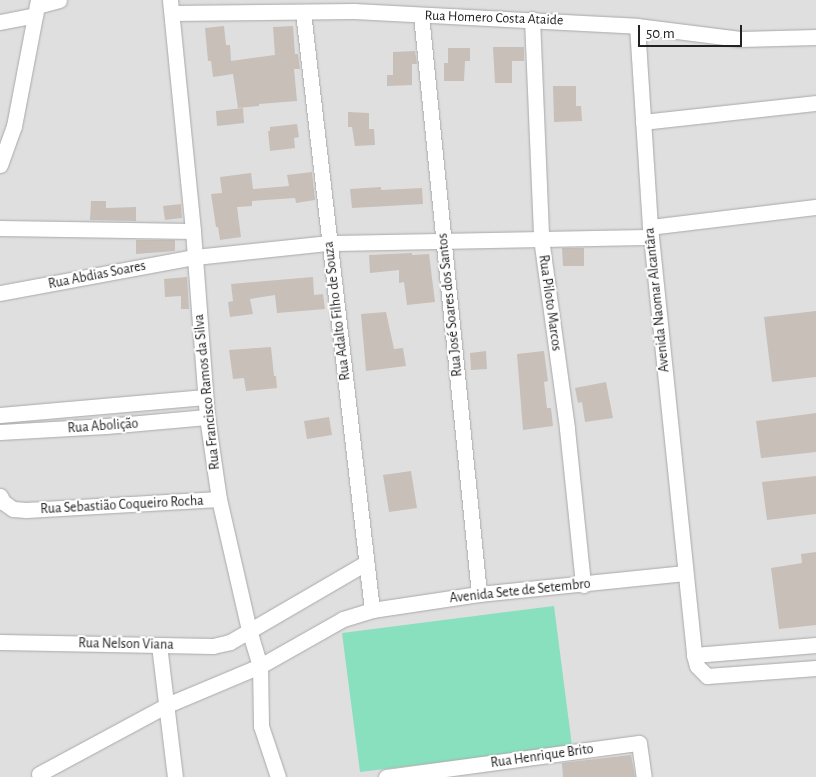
<!DOCTYPE html>
<html>
<head>
<meta charset="utf-8">
<style>
  body { margin:0 }
  #map { position:relative; width:816px; height:777px; overflow:hidden; background:#f2efe9; font-family:"Alegreya Sans",sans-serif }
  div>[style] { position:absolute }
  .residential>* { inset:0; background:#e0dfdf }
  .pitch>* { inset:0; background:#88e0be }
  .building>* { inset:0; background:#c7bfb8 }
  .roads { filter:drop-shadow(0 0 1px #a9a9a9) drop-shadow(0 0 1px #a9a9a9) }
  .minor>* { height:15px; margin:-7.5px; padding:0 7.5px; transform-origin:7.5px; border-radius:7.5px; background:#fff }
  span { translate:-50% -50%; white-space:nowrap; text-align:center; line-height:1.15; -webkit-text-stroke:4px #fff; paint-order:stroke }
  .street-label { font-size:14px; color:#222 }
  .scale { position:absolute; left:638px; top:25px; width:104px; height:22px; box-sizing:border-box; border:2px solid #222; border-top:0; padding-left:6px; font-size:15px; line-height:18px; white-space:nowrap; color:#222; -webkit-text-stroke:4px #fff; paint-order:stroke }
</style>
</head>
<body>
<div id="map">
  <div class="residential">
    <div style="clip-path:polygon(0 0,816px 0,816px 777px,0 777px)"></div>
  </div>
  <div class="pitch">
    <div style="clip-path:polygon(554px 606px,572px 746px,360px 772px,342px 633px)"></div>
  </div>
  <div class="building">
    <div style="clip-path:polygon(224px 26px,226px 45px,230px 45px,231px 61px,275px 55px,273px 27px,293px 26px,295px 54px,298px 54px,300px 69px,294px 69px,297px 101px,259px 104px,259px 106px,238px 108px,233px 74px,213px 77px,211px 61px,208px 61px,205px 28px)"></div>
    <div style="clip-path:polygon(493px 47px,524px 47px,524px 61px,512px 61px,512px 83px,495px 83px)"></div>
    <div style="clip-path:polygon(448px 48px,470px 48px,470px 61px,465px 61px,464px 81px,444px 81px,444px 63px,448px 63px)"></div>
    <div style="clip-path:polygon(415px 51px,417px 64px,412px 64px,412px 85px,387px 86px,387px 75px,393px 75px,393px 52px)"></div>
    <div style="clip-path:polygon(553px 86px,576px 86px,576px 106px,581px 106px,582px 121px,554px 122px)"></div>
    <div style="clip-path:polygon(243px 108px,244px 123px,217px 126px,216px 111px)"></div>
    <div style="clip-path:polygon(348px 112px,369px 113px,369px 129px,374px 129px,375px 145px,355px 146px,352px 127px,348px 127px)"></div>
    <div style="clip-path:polygon(297px 124px,299px 137px,294px 138px,295px 148px,270px 151px,268px 131px,270px 131px,270px 127px)"></div>
    <div style="clip-path:polygon(312px 172px,315px 200px,296px 203px,295px 198px,252px 201px,252px 206px,237px 207px,241px 237px,220px 240px,218px 227px,216px 227px,211px 194px,222px 193px,220px 177px,251px 173px,253px 189px,289px 186px,287px 175px)"></div>
    <div style="clip-path:polygon(381px 187px,381px 190px,422px 188px,423px 204px,352px 208px,350px 189px)"></div>
    <div style="clip-path:polygon(91px 201px,106px 201px,106px 208px,136px 207px,136px 221px,90px 220px)"></div>
    <div style="clip-path:polygon(181px 204px,182px 218px,165px 220px,163px 206px)"></div>
    <div style="clip-path:polygon(136px 240px,175px 240px,175px 251px,136px 254px)"></div>
    <div style="clip-path:polygon(562px 248px,584px 248px,584px 266px,563px 266px)"></div>
    <div style="clip-path:polygon(412px 253px,412px 255px,429px 254px,435px 302px,407px 305px,404px 282px,399px 283px,399px 270px,370px 273px,369px 255px)"></div>
    <div style="clip-path:polygon(187px 277px,189px 309px,181px 309px,181px 296px,165px 297px,164px 279px)"></div>
    <div style="clip-path:polygon(313px 277px,314px 295px,323px 294px,325px 309px,277px 313px,275px 295px,250px 299px,253px 314px,230px 317px,228px 302px,233px 301px,231px 284px)"></div>
    <div style="clip-path:polygon(816px 311px,816px 377px,772px 382px,764px 317px)"></div>
    <div style="clip-path:polygon(386px 312px,394px 349px,403px 348px,406px 366px,366px 371px,361px 314px)"></div>
    <div style="clip-path:polygon(271px 347px,274px 376px,276px 376px,277px 388px,246px 391px,244px 378px,233px 379px,229px 350px)"></div>
    <div style="clip-path:polygon(486px 351px,487px 369px,471px 370px,470px 353px)"></div>
    <div style="clip-path:polygon(544px 351px,548px 381px,544px 382px,547px 408px,551px 408px,553px 426px,523px 430px,517px 354px)"></div>
    <div style="clip-path:polygon(606px 382px,613px 418px,585px 422px,582px 402px,578px 403px,575px 388px)"></div>
    <div style="clip-path:polygon(816px 413px,816px 452px,761px 458px,756px 421px)"></div>
    <div style="clip-path:polygon(329px 417px,332px 435px,307px 439px,304px 421px)"></div>
    <div style="clip-path:polygon(411px 471px,417px 508px,389px 512px,383px 475px)"></div>
    <div style="clip-path:polygon(816px 476px,816px 514px,767px 520px,762px 482px)"></div>
    <div style="clip-path:polygon(816px 552px,816px 625px,779px 629px,771px 568px,802px 563px,801px 554px)"></div>
    <div style="clip-path:polygon(631px 755px,635px 777px,563px 777px,562px 763px)"></div>
  </div>
  <div class="roads">
    <div class="minor">
      <div style="left:170px;top:0;width:232px;rotate:84.3deg"></div>
      <div style="left:193px;top:231px;width:187px;rotate:85.7deg"></div>
      <div style="left:207px;top:417px;width:83px;rotate:81.7deg"></div>
      <div style="left:219px;top:499px;width:134px;rotate:77.1deg"></div>
      <div style="left:249px;top:630px;width:38px;rotate:73deg"></div>
      <div style="left:260px;top:666px;width:60px;rotate:89deg"></div>
      <div style="left:261px;top:726px;width:54px;rotate:71.6deg"></div>
      <div style="left:37px;top:6px;width:23px;rotate:-15deg"></div>
      <div style="left:303px;top:12px;width:602px;rotate:83.42deg"></div>
      <div style="left:172px;top:13px;width:182px;rotate:-0.6deg"></div>
      <div style="left:354px;top:11px;width:283px;rotate:3deg"></div>
      <div style="left:637px;top:26px;width:104px;rotate:7.2deg"></div>
      <div style="left:740px;top:39px;width:76px;rotate:-1.5deg"></div>
      <div style="left:421px;top:15px;width:582px;rotate:84.28deg"></div>
      <div style="left:532px;top:19px;width:219px;rotate:87.6deg"></div>
      <div style="left:541px;top:238px;width:193px;rotate:82.2deg"></div>
      <div style="left:567px;top:429px;width:157px;rotate:84.1deg"></div>
      <div style="left:0;top:22px;width:36px;rotate:-11deg"></div>
      <div style="left:637px;top:26px;width:201px;rotate:86.3deg"></div>
      <div style="left:650px;top:227px;width:430px;rotate:84.1deg"></div>
      <div style="left:694px;top:655px;width:11px;rotate:75deg"></div>
      <div style="left:697px;top:666px;width:14px;rotate:45deg"></div>
      <div style="left:707px;top:676px;width:109px;rotate:-4.2deg"></div>
      <div style="left:643px;top:122px;width:174px;rotate:-6.3deg"></div>
      <div style="left:0;top:165px;width:41px;rotate:-70.3deg"></div>
      <div style="left:14px;top:126px;width:128px;rotate:-79.2deg"></div>
      <div style="left:650px;top:227px;width:167px;rotate:-6.9deg"></div>
      <div style="left:0;top:228px;width:193px;rotate:0.9deg"></div>
      <div style="left:0;top:293px;width:198px;rotate:-10.5deg"></div>
      <div style="left:195px;top:257px;width:135px;rotate:-6deg"></div>
      <div style="left:329px;top:243px;width:322px;rotate:-1.1deg"></div>
      <div style="left:0;top:415px;width:206px;rotate:-5deg"></div>
      <div style="left:0;top:432px;width:106px;rotate:-3.2deg"></div>
      <div style="left:106px;top:426px;width:101px;rotate:-5.1deg"></div>
      <div style="left:0;top:496px;width:7px;rotate:63deg"></div>
      <div style="left:3px;top:502px;width:12px;rotate:35deg"></div>
      <div style="left:13px;top:509px;width:13px;rotate:4deg"></div>
      <div style="left:26px;top:510px;width:193px;rotate:-3.3deg"></div>
      <div style="left:0;top:642px;width:213px;rotate:1.1deg"></div>
      <div style="left:213px;top:646px;width:17px;rotate:-13deg"></div>
      <div style="left:230px;top:642px;width:157px;rotate:-30.2deg"></div>
      <div style="left:159px;top:645px;width:133px;rotate:83.1deg"></div>
      <div style="left:694px;top:655px;width:122px;rotate:-4.7deg"></div>
      <div style="left:39px;top:774px;width:145px;rotate:-28.3deg"></div>
      <div style="left:167px;top:705px;width:101px;rotate:-22.8deg"></div>
      <div style="left:260px;top:666px;width:95px;rotate:-29.5deg"></div>
      <div style="left:343px;top:619px;width:30px;rotate:-17deg"></div>
      <div style="left:372px;top:610px;width:108px;rotate:-8.5deg"></div>
      <div style="left:479px;top:594px;width:207px;rotate:-5.8deg"></div>
      <div style="left:386px;top:777px;width:255px;rotate:-7.7deg"></div>
      <div style="left:639px;top:743px;width:34px;rotate:82deg"></div>
    </div>
  </div>
  <div class="street-label">
    <span style="left:494px;top:18px;rotate:2deg">Rua Homero Costa Ataide</span>
    <span style="left:97px;top:275px;rotate:-11deg">Rua Abdias Soares</span>
    <span style="left:657px;top:300px;rotate:-96deg">Avenida Naomar Alcantâra</span>
    <span style="left:550px;top:303px;rotate:82deg">Rua Piloto Marcos</span>
    <span style="left:450px;top:305px;rotate:-96deg">Rua José Soares dos Santos</span>
    <span style="left:337px;top:311px;rotate:-97deg">Rua Adalto Filho de Souza</span>
    <span style="left:207px;top:392px;rotate:-96deg">Rua Francisco Ramos da Silva</span>
    <span style="left:103px;top:426px;rotate:-4deg">Rua Abolição</span>
    <span style="left:122px;top:505px;rotate:-3deg">Rua Sebastião Coqueiro Rocha</span>
    <span style="left:520px;top:591px;rotate:-6deg">Avenida Sete de Setembro</span>
    <span style="left:126px;top:644px;rotate:1deg">Rua Nelson Viana</span>
    <span style="left:542px;top:756px;rotate:-8deg">Rua Henrique Brito</span>
  </div>
  <div class="scale">50 m</div>
</div>
</body>
</html>
